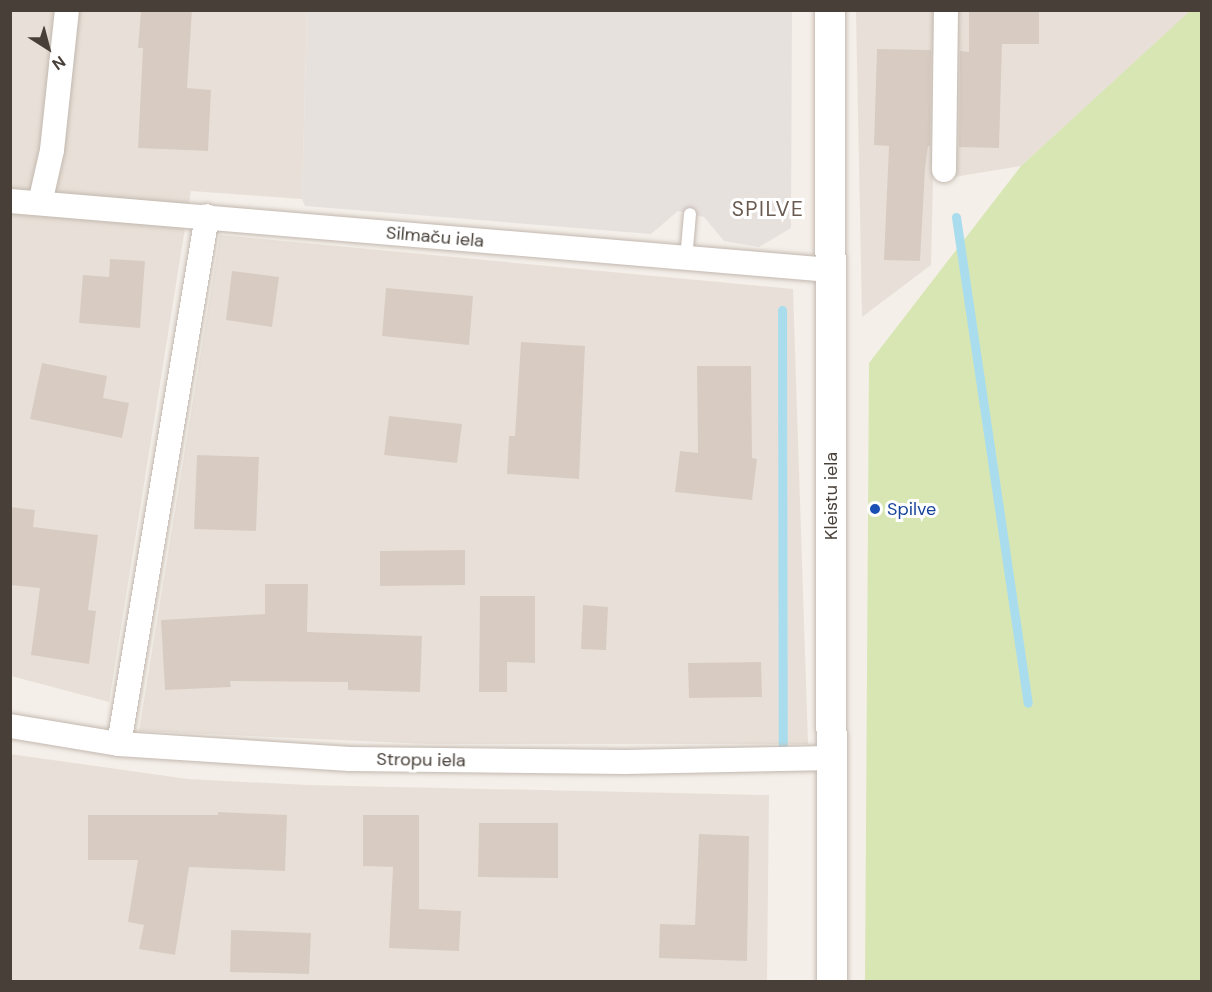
<!DOCTYPE html>
<html>
<head>
<meta charset="utf-8">
<style>
  body { margin:0 }
  #map { position:relative; width:1212px; height:992px; overflow:hidden; background:#f4efe9; font-family:"DM Sans",sans-serif }
  div>[style] { position:absolute }
  .residential>* { inset:0; background:#e8e0d8 }
  .industrial>* { inset:0; background:#e7e1de }
  .green>* { inset:0; background:#d8e6b4 }
  .stream>* { height:9px; margin:-4.5px; padding:0 4.5px; transform-origin:4.5px; border-radius:4.5px; background:#a9dded }
  .building>* { inset:0; background:#d8ccc2 }
  .roads { filter:drop-shadow(0 0 2px #c2b8af) drop-shadow(0 0 2px #c2b8af) }
  .service>* { height:12px; margin:-6px; padding:0 6px; transform-origin:6px; border-radius:6px; background:#fff }
  .minor>* { height:24px; margin:-12px; padding:0 12px; transform-origin:12px; border-radius:12px; background:#fff }
  .tertiary>* { height:30px; margin:-15px; padding:0 15px; transform-origin:15px; border-radius:15px; background:#fff }
  .dots>* { width:16px; height:16px; translate:-50% -50%; box-sizing:border-box; border:3px solid #fff; border-radius:50% }
  span { translate:-50% -50%; white-space:nowrap; text-align:center; line-height:1.15; -webkit-text-stroke:6px #fff; paint-order:stroke }
  .street-label { font-size:18px; color:#473f38 }
  .transit-label { font-size:18px; color:#164399 }
  .left { translate:0 -50%; text-align:left }
  .quarter-label { font-size:21px; color:#6a5b50; letter-spacing:1.5px }
  .frame { position:absolute; inset:0; border:12px solid #473f38; pointer-events:none }
  .north { position:absolute; left:18px; top:18px; width:60px; height:60px; -webkit-text-stroke:4px #fff; paint-order:stroke; rotate:144deg; font-size:16px; font-weight:700; line-height:24px; text-align:center; color:#473f38 }
  .north::after { content:''; display:block; margin:auto; width:21px; height:27px; background:#473f38; clip-path:polygon(50% 0,100% 100%,50% 72%,0 100%) }
</style>
</head>
<body>
<div id="map">
  <div class="residential">
    <div style="clip-path:polygon(10px 11px,307px 11px,302px 199px,191px 191px,109px 702px,11px 676px)"></div>
    <div style="clip-path:polygon(856px 11px,937px 11px,931px 265px,862px 317px)"></div>
    <div style="clip-path:polygon(959px 11px,1191px 11px,1021px 166px,954px 177px)"></div>
    <div style="clip-path:polygon(220px 235px,793px 289px,808px 744px,429px 744px,139px 731px)"></div>
    <div style="clip-path:polygon(10px 754px,188px 779px,308px 785px,769px 795px,767px 981px,11px 981px)"></div>
  </div>
  <div class="industrial">
    <div style="clip-path:polygon(307px 11px,792px 11px,791px 228px,759px 247px,724px 241px,704px 217px,678px 211px,651px 234px,305px 206px,302px 199px)"></div>
  </div>
  <div class="green">
    <div style="clip-path:polygon(1191px 10px,1202px 11px,1201px 981px,865px 981px,869px 363px,1021px 166px)"></div>
  </div>
  <div class="stream">
    <div style="left:956px;top:217px;width:491px;rotate:81.6deg"></div>
    <div style="left:782px;top:310px;width:438px;rotate:89.9deg"></div>
  </div>
  <div class="building">
    <div style="clip-path:polygon(141px 10px,192px 10px,187px 88px,211px 90px,208px 151px,138px 148px,143px 48px,138px 48px)"></div>
    <div style="clip-path:polygon(969px 10px,1039px 10px,1039px 44px,1002px 44px,999px 148px,959px 147px,960px 51px,969px 52px)"></div>
    <div style="clip-path:polygon(877px 49px,931px 50px,930px 146px,928px 146px,925px 169px,920px 261px,884px 260px,889px 146px,874px 145px)"></div>
    <div style="clip-path:polygon(110px 259px,145px 261px,140px 328px,79px 323px,83px 275px,109px 277px)"></div>
    <div style="clip-path:polygon(232px 271px,279px 277px,272px 327px,226px 320px)"></div>
    <div style="clip-path:polygon(386px 288px,473px 296px,469px 345px,382px 336px)"></div>
    <div style="clip-path:polygon(521px 342px,585px 346px,579px 479px,507px 474px,509px 436px,515px 436px)"></div>
    <div style="clip-path:polygon(42px 363px,107px 376px,103px 398px,129px 403px,122px 438px,30px 419px)"></div>
    <div style="clip-path:polygon(697px 366px,751px 366px,752px 458px,757px 459px,752px 500px,675px 492px,680px 451px,698px 453px)"></div>
    <div style="clip-path:polygon(389px 416px,462px 424px,457px 463px,384px 455px)"></div>
    <div style="clip-path:polygon(197px 455px,259px 457px,256px 531px,194px 529px)"></div>
    <div style="clip-path:polygon(10px 507px,35px 510px,33px 527px,98px 535px,88px 610px,96px 611px,89px 664px,31px 655px,40px 588px,10px 585px)"></div>
    <div style="clip-path:polygon(465px 550px,465px 585px,380px 586px,380px 551px)"></div>
    <div style="clip-path:polygon(265px 584px,308px 584px,307px 632px,422px 636px,420px 692px,348px 690px,348px 682px,230px 681px,231px 687px,165px 690px,161px 620px,265px 614px)"></div>
    <div style="clip-path:polygon(480px 596px,535px 596px,535px 663px,507px 662px,507px 692px,479px 692px)"></div>
    <div style="clip-path:polygon(583px 605px,608px 607px,606px 650px,581px 649px)"></div>
    <div style="clip-path:polygon(761px 662px,762px 697px,689px 698px,688px 663px)"></div>
    <div style="clip-path:polygon(218px 812px,287px 815px,285px 871px,189px 867px,175px 955px,139px 949px,144px 925px,128px 922px,138px 860px,88px 860px,88px 815px,218px 815px)"></div>
    <div style="clip-path:polygon(363px 815px,419px 815px,419px 909px,461px 911px,459px 951px,389px 948px,393px 867px,363px 866px)"></div>
    <div style="clip-path:polygon(479px 823px,558px 823px,558px 878px,478px 877px)"></div>
    <div style="clip-path:polygon(699px 834px,749px 836px,747px 961px,659px 958px,660px 924px,695px 925px)"></div>
    <div style="clip-path:polygon(231px 930px,311px 933px,309px 974px,230px 972px)"></div>
  </div>
  <div class="roads">
    <div class="service">
      <div style="left:686px;top:259px;width:45px;rotate:-84.9deg"></div>
    </div>
    <div class="minor">
      <div style="left:944px;top:170px;width:160px;rotate:-89.3deg"></div>
      <div style="left:10px;top:201px;width:823px;rotate:4.81deg"></div>
      <div style="left:40px;top:203px;width:54px;rotate:-77.2deg"></div>
      <div style="left:52px;top:150px;width:141px;rotate:-83.9deg"></div>
      <div style="left:10px;top:726px;width:110px;rotate:9.4deg"></div>
      <div style="left:119px;top:744px;width:231px;rotate:3.7deg"></div>
      <div style="left:350px;top:759px;width:275px;rotate:0.6deg"></div>
      <div style="left:625px;top:762px;width:208px;rotate:-1.1deg"></div>
      <div style="left:119px;top:744px;width:535px;rotate:-80.54deg"></div>
    </div>
    <div class="tertiary">
      <div style="left:830px;top:10px;width:972px;rotate:89.88deg"></div>
    </div>
  </div>
  <div class="dots">
    <div style="left:875px;top:509px;background:#1a4fb4"></div>
  </div>
  <div class="street-label">
    <span style="left:435px;top:237px;rotate:5deg">Silmaču iela</span>
    <span style="left:831px;top:496px;rotate:-90deg">Kleistu iela</span>
    <span style="left:421px;top:760px;rotate:1deg">Stropu iela</span>
  </div>
  <div class="transit-label">
    <span class="left" style="left:887px;top:509px">Spilve</span>
  </div>
  <div class="quarter-label">
    <span style="left:768px;top:209px">SPILVE</span>
  </div>
  <div class="frame"></div>
  <div class="north">N</div>
</div>
</body>
</html>
